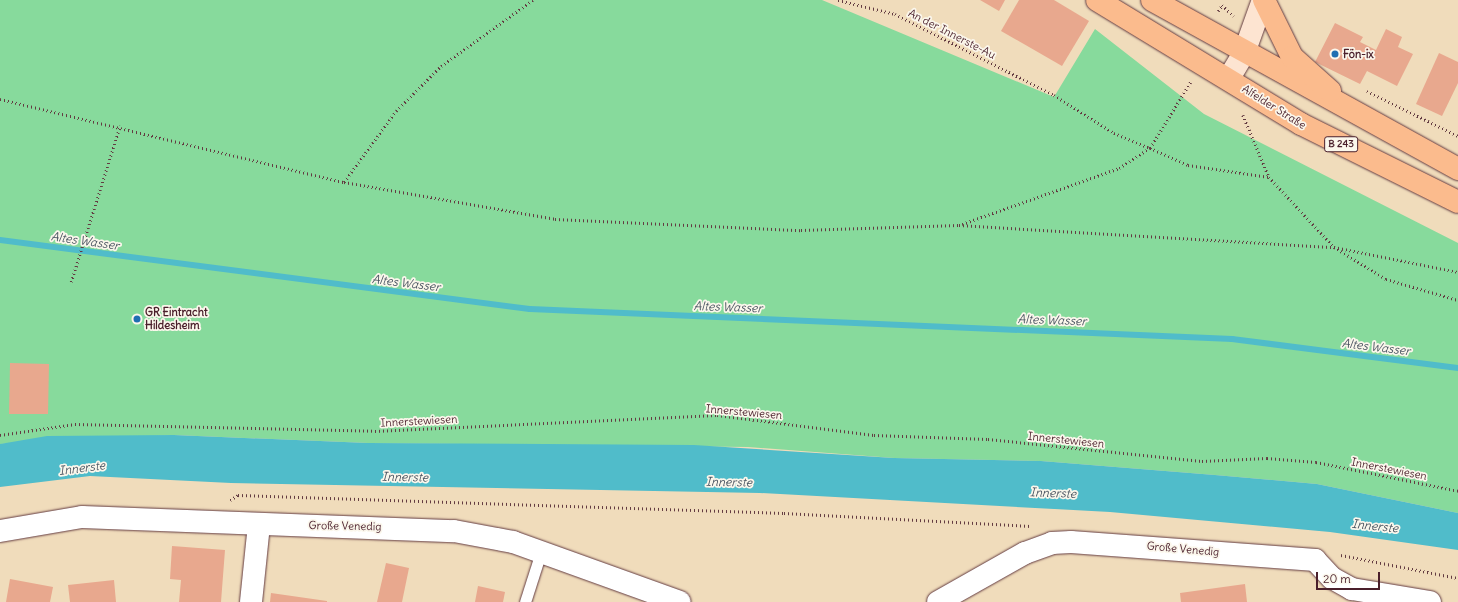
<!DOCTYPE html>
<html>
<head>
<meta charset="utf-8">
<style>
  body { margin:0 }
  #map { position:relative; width:1458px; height:602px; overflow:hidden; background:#f0dcbb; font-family:Delius,sans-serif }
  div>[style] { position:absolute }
  .green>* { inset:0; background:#87da9c }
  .water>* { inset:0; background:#50bcca }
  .stream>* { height:6px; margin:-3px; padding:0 3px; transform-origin:3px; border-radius:3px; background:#50bcca }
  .building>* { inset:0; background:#e8a88e }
  .path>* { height:2.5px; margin-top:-1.25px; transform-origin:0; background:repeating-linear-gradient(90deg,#633b41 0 1px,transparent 0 4px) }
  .roads { filter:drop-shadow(0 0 1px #633b41) drop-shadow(0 0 1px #633b41) }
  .service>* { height:11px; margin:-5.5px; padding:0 5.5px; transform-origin:5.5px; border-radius:5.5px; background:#fff }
  .minor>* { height:22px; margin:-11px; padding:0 11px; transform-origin:11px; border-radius:11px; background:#fff }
  .secondary>* { height:22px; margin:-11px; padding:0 11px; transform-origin:11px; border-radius:11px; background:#fde4d1 }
  .primary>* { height:22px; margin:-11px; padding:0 11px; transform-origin:11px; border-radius:11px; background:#fbbb8d }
  .dots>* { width:11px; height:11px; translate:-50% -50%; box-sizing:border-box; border:2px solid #fbf7ec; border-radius:50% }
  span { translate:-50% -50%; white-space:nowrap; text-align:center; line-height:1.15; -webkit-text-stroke:3.5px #fbf7ec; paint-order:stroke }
  .shield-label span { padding:1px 3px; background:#fbf7ec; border:1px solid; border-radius:3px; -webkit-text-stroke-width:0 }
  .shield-label { font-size:10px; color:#4a1f2b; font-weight:700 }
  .street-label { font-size:11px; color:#4a1f2b }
  .poi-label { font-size:11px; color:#4a1f2b; font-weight:700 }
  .left { translate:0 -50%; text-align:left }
  .water-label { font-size:12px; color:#4c5663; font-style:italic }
  .scale { position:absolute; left:1316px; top:572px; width:64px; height:18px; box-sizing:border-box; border:2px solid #4a1f2b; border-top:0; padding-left:5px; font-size:12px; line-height:14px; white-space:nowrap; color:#4a1f2b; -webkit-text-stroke:3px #fbf7ec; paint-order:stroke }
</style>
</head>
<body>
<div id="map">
  <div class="green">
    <div style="clip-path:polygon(0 0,822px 0,1054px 97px,1095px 29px,1204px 114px,1458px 243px,1458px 513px,1317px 484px,1215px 475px,1041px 461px,894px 458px,748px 447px,368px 443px,174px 435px,0 444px)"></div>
  </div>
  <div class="water">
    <div style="clip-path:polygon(174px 435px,368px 443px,694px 445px,894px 458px,1041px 461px,1215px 475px,1317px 484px,1458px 513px,1458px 550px,1330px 532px,1110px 512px,760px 493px,231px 483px,90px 476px,0 487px,0 444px,47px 436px)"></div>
  </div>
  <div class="stream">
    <div style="left:0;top:240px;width:534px;rotate:7.42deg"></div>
    <div style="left:530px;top:309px;width:703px;rotate:2.45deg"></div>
    <div style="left:1232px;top:339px;width:228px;rotate:7.3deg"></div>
  </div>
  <div class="building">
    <div style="clip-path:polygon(980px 0,1005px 0,999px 11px)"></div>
    <div style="clip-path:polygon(1019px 0,1054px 0,1089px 21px,1062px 66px,1001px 31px)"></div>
    <div style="clip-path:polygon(1335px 23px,1363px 37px,1360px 42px,1376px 50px,1386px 29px,1402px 37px,1398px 47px,1413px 54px,1397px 86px,1367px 71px,1360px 84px,1315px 62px)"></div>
    <div style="clip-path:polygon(1439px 53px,1458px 62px,1458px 83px,1442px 116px,1416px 104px)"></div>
    <div style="clip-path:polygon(10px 363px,49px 364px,48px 414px,9px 414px)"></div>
    <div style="clip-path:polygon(172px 546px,225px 550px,221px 602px,179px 602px,181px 580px,170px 579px)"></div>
    <div style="clip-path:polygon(386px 563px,409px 568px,402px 602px,377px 602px)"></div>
    <div style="clip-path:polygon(10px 579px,53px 587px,50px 602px,6px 602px)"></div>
    <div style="clip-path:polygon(114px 580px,116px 602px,70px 602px,68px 585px)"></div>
    <div style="clip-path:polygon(1245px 584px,1247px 602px,1181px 602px,1180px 593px)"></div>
    <div style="clip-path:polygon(478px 586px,505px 592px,503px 602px,475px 602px)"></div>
    <div style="clip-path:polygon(271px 593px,327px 601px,327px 602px,270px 602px)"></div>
  </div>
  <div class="path">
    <div style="left:838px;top:0;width:59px;rotate:13.8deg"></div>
    <div style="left:895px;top:14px;width:178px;rotate:27deg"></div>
    <div style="left:1054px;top:95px;width:71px;rotate:32.3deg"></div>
    <div style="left:1114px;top:133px;width:39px;rotate:23deg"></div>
    <div style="left:1150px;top:148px;width:79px;rotate:-58.5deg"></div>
    <div style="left:1218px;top:11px;width:7px;rotate:-56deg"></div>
    <div style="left:1222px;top:5px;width:16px;rotate:43deg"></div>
    <div style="left:1367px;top:91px;width:102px;rotate:26.3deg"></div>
    <div style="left:0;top:99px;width:354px;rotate:13.6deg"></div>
    <div style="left:344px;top:182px;width:214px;rotate:9.9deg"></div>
    <div style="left:555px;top:219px;width:246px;rotate:2.6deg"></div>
    <div style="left:801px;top:230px;width:158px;rotate:-1.8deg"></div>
    <div style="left:959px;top:225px;width:376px;rotate:3.4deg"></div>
    <div style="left:1334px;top:247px;width:126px;rotate:11.4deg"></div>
    <div style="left:1243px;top:115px;width:67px;rotate:67.2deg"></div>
    <div style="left:1269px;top:177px;width:96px;rotate:47.1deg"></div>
    <div style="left:1334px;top:247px;width:61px;rotate:31.6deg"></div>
    <div style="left:1386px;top:279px;width:75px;rotate:16.3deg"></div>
    <div style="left:344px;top:182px;width:88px;rotate:-53.8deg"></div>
    <div style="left:396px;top:111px;width:64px;rotate:-45deg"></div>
    <div style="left:441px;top:66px;width:113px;rotate:-35.7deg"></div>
    <div style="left:962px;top:224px;width:167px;rotate:-19.6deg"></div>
    <div style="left:1119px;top:168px;width:37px;rotate:-33deg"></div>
    <div style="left:1150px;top:148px;width:42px;rotate:24.1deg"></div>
    <div style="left:1188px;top:165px;width:82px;rotate:8.4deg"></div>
    <div style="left:71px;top:282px;width:164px;rotate:-72.6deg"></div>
    <div style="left:0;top:435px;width:76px;rotate:-8.3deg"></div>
    <div style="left:75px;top:424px;width:300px;rotate:1.3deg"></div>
    <div style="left:375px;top:431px;width:342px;rotate:-2.7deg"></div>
    <div style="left:717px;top:415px;width:158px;rotate:7.3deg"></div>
    <div style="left:874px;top:435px;width:114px;rotate:2deg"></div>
    <div style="left:988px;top:439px;width:215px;rotate:5.9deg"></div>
    <div style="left:1202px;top:461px;width:65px;rotate:-2.6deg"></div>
    <div style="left:1267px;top:458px;width:49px;rotate:4.7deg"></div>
    <div style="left:1316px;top:462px;width:145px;rotate:11.5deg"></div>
    <div style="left:230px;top:500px;width:9px;rotate:-32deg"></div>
    <div style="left:238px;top:495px;width:546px;rotate:1.89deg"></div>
    <div style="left:784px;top:513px;width:247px;rotate:3deg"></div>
    <div style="left:1341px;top:555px;width:119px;rotate:11.1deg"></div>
  </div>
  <div class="roads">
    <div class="service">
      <div style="left:525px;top:602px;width:52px;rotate:-72.3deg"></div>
    </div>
    <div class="minor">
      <div style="left:0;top:531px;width:83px;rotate:-9.7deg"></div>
      <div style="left:82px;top:517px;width:372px;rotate:2.2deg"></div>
      <div style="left:454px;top:531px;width:60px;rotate:10.6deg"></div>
      <div style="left:513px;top:542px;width:177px;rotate:19.8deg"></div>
      <div style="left:251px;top:602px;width:78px;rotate:-84.1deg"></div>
      <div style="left:938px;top:602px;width:100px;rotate:-29.4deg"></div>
      <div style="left:1025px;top:553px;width:29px;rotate:-20deg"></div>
      <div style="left:1052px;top:543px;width:19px;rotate:-3deg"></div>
      <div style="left:1071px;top:542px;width:245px;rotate:4.2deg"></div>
      <div style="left:1315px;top:560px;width:25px;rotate:47deg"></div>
      <div style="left:1332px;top:578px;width:23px;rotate:29deg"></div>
      <div style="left:1352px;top:589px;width:79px;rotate:9.5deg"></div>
    </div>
    <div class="secondary">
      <div style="left:1229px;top:78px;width:29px;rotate:-59deg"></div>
      <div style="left:1244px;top:53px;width:56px;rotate:-70.3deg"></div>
    </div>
    <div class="primary">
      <div style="left:1097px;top:0;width:239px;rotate:31.3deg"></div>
      <div style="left:1301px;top:124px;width:175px;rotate:26.4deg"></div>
      <div style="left:1152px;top:0;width:350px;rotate:28.9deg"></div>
      <div style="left:1264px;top:0;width:64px;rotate:63.8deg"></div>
      <div style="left:1292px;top:57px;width:51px;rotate:41.8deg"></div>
    </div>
  </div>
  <div class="dots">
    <div style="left:1335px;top:54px;background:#1f6fb2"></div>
    <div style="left:137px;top:319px;background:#1f6fb2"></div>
  </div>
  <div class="shield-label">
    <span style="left:1341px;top:144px">B 243</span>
  </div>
  <div class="street-label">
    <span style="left:952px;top:34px;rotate:27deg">An der Innerste-Au</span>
    <span style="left:1274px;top:107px;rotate:32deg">Alfelder Straße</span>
    <span style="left:744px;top:412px;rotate:5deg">Innerstewiesen</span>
    <span style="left:419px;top:421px;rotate:-3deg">Innerstewiesen</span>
    <span style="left:1066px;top:440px;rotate:6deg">Innerstewiesen</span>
    <span style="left:1389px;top:469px;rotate:11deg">Innerstewiesen</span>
    <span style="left:345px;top:526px;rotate:1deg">Große Venedig</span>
    <span style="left:1183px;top:549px;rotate:5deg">Große Venedig</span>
  </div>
  <div class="poi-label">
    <span class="left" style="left:1343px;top:54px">Fön-ix</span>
    <span class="left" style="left:145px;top:319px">GR Eintracht<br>Hildesheim</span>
  </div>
  <div class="water-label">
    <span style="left:85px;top:241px;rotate:8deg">Altes Wasser</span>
    <span style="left:406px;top:283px;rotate:7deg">Altes Wasser</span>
    <span style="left:728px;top:307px;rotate:2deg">Altes Wasser</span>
    <span style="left:1052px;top:320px;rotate:2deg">Altes Wasser</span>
    <span style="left:1376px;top:347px;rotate:7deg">Altes Wasser</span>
    <span style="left:82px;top:468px;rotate:-7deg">Innerste</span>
    <span style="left:405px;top:477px;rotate:1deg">Innerste</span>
    <span style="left:729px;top:482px;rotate:1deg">Innerste</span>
    <span style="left:1053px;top:493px;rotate:2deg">Innerste</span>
    <span style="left:1375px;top:526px;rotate:6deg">Innerste</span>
  </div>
  <div class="scale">20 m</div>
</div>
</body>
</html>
